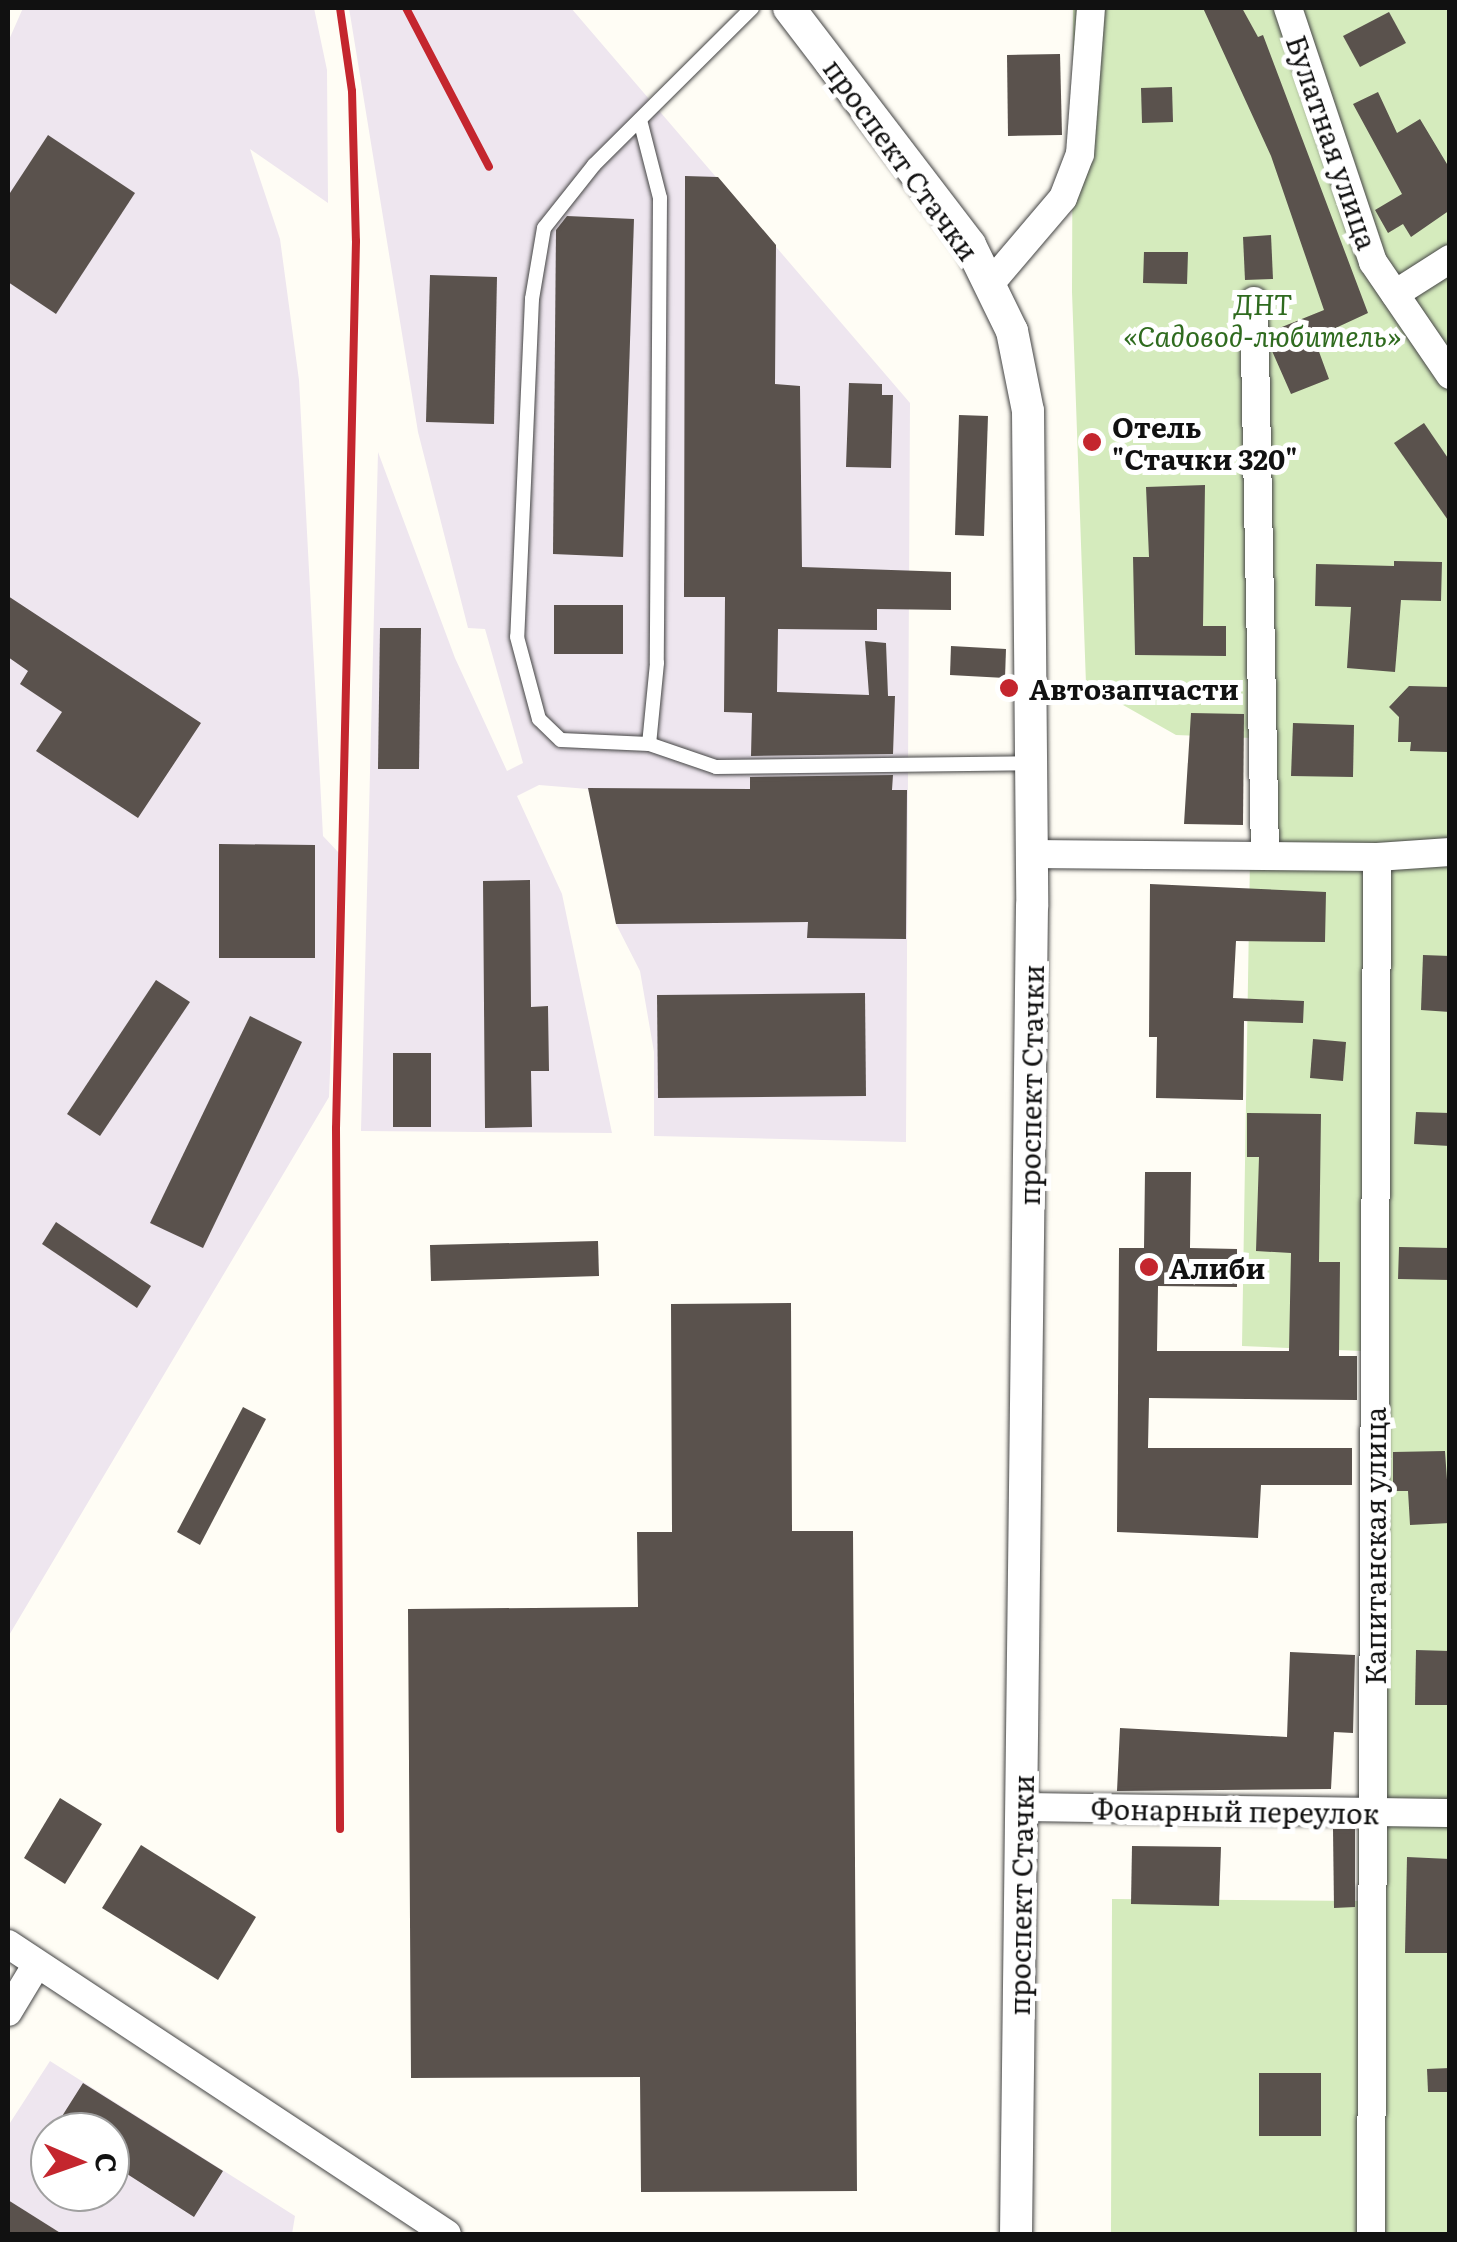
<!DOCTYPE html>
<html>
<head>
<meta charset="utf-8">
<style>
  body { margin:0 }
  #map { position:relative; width:1457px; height:2242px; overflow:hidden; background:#fffdf5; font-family:Literata,serif }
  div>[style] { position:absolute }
  .industrial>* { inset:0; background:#eee6ef }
  .green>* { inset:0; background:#d5ebbd }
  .building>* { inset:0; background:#5a524d }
  .roads { filter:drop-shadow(0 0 2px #444) drop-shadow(0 0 2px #444) }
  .service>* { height:14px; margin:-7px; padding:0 7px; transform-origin:7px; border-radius:7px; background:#fff }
  .minor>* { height:28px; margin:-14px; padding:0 14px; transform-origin:14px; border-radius:14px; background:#fff }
  .tertiary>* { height:32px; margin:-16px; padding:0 16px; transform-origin:16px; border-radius:16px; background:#fff }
  .rail>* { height:8px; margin:-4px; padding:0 4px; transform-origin:4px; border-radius:4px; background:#c4262e }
  .dots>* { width:28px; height:28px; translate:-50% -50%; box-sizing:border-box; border:5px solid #fff; border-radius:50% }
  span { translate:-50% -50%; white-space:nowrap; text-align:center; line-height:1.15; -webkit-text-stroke:10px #fff; paint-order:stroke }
  .street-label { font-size:28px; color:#111 }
  .park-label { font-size:28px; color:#2f6b1f; font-style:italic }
  .poi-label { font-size:28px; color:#111; font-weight:700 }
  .left { translate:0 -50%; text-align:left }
  .frame { position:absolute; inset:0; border:10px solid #111; pointer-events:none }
  .north { position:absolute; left:30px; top:2112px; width:100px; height:100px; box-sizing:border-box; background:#fff; border:2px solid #a0a0a0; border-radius:50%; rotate:92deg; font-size:28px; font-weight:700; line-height:40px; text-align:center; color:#111 }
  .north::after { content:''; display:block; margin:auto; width:35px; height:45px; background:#c4262e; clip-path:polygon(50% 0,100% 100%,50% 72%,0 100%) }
</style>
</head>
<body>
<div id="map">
  <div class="industrial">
    <div style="clip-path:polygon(23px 8px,314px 8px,327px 70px,328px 203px,250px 149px,280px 239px,299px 380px,323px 836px,339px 853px,329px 1097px,8px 1637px,8px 42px)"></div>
    <div style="clip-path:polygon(349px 8px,571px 8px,910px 403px,906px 1142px,654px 1136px,654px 1052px,640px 971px,616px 924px,588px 789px,539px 785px,517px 796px,562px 894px,612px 1133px,361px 1131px,378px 452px,455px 658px,507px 771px,523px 763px,485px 629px,468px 628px,418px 432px)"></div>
    <div style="clip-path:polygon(evenodd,50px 2061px,295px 2216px,292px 2234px,8px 2234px,8px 2126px,50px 2061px,50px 2132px,110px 2132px,110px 2192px,50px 2192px,50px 2132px)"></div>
  </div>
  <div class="green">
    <div style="clip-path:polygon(1073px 8px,1449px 8px,1449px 2234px,1111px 2234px,1112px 1899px,1358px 1901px,1361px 1351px,1242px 1346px,1252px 738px,1176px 735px,1086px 684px,1072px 292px)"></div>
  </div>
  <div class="building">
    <div style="clip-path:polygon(1203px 8px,1242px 8px,1258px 37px,1263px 35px,1368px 313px,1314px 338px,1329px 379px,1291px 394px,1272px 351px,1272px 331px,1324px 310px,1271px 156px)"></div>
    <div style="clip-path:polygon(1389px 12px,1406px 43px,1360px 67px,1343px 36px)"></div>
    <div style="clip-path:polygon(1060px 54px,1062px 135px,1008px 136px,1007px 55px)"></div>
    <div style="clip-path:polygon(1172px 87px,1173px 122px,1142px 123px,1141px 88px)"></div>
    <div style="clip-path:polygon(1378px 92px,1397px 133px,1420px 119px,1450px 169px,1450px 210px,1411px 237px,1403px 224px,1388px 233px,1375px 210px,1402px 194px,1353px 104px)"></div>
    <div style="clip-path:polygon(48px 135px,135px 193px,56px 314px,8px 282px,8px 196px)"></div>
    <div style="clip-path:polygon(685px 176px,718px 177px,776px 245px,775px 384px,800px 386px,802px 567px,951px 572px,951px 610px,877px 609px,877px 630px,778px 629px,777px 692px,869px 695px,865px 641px,886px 643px,888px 696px,895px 696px,893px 754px,751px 756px,752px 713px,724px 712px,725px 597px,684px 597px)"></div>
    <div style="clip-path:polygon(567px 216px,634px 219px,623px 557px,553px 554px,556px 230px)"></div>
    <div style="clip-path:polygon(1271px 235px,1273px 279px,1245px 280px,1243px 237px)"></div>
    <div style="clip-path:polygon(1144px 252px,1188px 252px,1187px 284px,1143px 283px)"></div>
    <div style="clip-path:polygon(430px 275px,497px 277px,494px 424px,426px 422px)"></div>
    <div style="clip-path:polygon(849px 383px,882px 384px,882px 395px,893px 395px,891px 468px,846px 467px)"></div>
    <div style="clip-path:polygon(959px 415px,988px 416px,984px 536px,955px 535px)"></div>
    <div style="clip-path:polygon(1424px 423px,1450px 461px,1450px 523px,1394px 443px)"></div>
    <div style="clip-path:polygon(1205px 485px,1203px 626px,1226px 626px,1226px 656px,1135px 655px,1133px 557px,1149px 557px,1146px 487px)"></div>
    <div style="clip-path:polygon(1394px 561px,1442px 562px,1441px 601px,1401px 600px,1395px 672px,1347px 668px,1351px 607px,1315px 606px,1316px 564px,1394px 566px)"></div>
    <div style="clip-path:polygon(8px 596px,201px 723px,138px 818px,36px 751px,62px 712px,20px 684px,28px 671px,8px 657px)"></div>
    <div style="clip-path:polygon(554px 605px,623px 605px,623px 654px,554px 654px)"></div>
    <div style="clip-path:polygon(380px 628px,421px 628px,419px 769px,378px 769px)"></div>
    <div style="clip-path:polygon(951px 646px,1006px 649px,1005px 678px,950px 675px)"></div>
    <div style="clip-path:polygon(1409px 686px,1450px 687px,1448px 752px,1410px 751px,1411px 742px,1398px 742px,1399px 717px,1389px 707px)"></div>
    <div style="clip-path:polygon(1191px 713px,1244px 714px,1243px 825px,1184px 824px)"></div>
    <div style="clip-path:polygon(1293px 723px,1354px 725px,1353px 777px,1291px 776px)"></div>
    <div style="clip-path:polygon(893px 775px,892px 790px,907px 790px,906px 939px,807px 938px,808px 922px,616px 924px,588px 788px,750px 789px,750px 777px)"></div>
    <div style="clip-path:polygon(219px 844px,315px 845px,315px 958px,219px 958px)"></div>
    <div style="clip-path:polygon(530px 880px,531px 1007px,548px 1006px,549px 1071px,531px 1071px,532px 1127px,485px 1128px,483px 881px)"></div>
    <div style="clip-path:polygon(1150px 884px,1326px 892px,1325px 942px,1236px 941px,1233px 998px,1304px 1001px,1303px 1023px,1244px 1021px,1243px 1100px,1156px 1098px,1157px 1037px,1149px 1037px)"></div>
    <div style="clip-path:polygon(1423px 955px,1450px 956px,1450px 1012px,1421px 1010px)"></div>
    <div style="clip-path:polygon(156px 980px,190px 1002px,100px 1136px,67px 1114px)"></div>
    <div style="clip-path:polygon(865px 993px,866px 1096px,658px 1098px,657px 995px)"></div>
    <div style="clip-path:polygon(250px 1016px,302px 1042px,203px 1248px,150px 1223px)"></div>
    <div style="clip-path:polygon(1313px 1039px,1346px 1042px,1343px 1081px,1310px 1078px)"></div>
    <div style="clip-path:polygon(393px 1053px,431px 1053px,431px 1127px,393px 1127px)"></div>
    <div style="clip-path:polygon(1416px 1112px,1450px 1113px,1450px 1146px,1414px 1144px)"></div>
    <div style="clip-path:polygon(1247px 1113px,1321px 1114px,1319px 1262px,1340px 1262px,1339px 1356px,1357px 1356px,1357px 1400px,1149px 1398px,1148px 1448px,1352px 1448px,1352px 1485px,1261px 1485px,1258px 1538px,1117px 1532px,1119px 1248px,1144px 1248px,1145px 1172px,1191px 1172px,1190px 1248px,1237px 1249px,1237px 1287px,1158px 1286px,1157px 1351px,1289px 1351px,1291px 1253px,1256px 1251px,1259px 1157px,1247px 1157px)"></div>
    <div style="clip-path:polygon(56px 1222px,151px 1286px,137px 1308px,42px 1244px)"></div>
    <div style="clip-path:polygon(598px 1241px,599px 1276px,431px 1281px,430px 1245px)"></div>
    <div style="clip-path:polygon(1399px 1247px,1450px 1248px,1450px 1280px,1398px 1279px)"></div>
    <div style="clip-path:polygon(791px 1303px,792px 1531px,853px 1531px,857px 2191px,641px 2192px,640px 2077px,411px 2078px,408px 1609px,638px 1607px,637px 1532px,672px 1532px,671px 1304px)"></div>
    <div style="clip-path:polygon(243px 1407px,266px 1419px,200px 1545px,177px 1532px)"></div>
    <div style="clip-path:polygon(1445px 1451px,1450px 1523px,1410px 1525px,1408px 1491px,1393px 1491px,1393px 1452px)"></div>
    <div style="clip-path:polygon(1416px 1650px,1450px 1651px,1450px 1705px,1415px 1705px)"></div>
    <div style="clip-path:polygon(1290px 1652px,1355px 1655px,1353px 1733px,1334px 1732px,1331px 1789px,1117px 1791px,1120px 1728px,1287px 1737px)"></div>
    <div style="clip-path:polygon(60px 1798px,102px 1824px,65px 1884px,24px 1858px)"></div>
    <div style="clip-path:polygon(1333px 1829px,1355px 1829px,1355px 1907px,1334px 1908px)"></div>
    <div style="clip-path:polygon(141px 1845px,256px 1917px,218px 1980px,102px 1908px)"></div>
    <div style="clip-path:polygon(1132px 1846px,1221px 1847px,1219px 1906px,1131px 1904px)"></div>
    <div style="clip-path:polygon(1407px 1857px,1450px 1859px,1450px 1953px,1405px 1953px)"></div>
    <div style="clip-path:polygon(1450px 2068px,1450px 2092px,1428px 2092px,1427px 2069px)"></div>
    <div style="clip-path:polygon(1259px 2073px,1321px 2073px,1321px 2136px,1259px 2136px)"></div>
    <div style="clip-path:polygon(83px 2083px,223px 2171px,194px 2217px,110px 2163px,110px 2132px,52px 2132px)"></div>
    <div style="clip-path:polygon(8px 2200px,62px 2234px,8px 2234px)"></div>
  </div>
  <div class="roads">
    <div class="service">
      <div style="left:752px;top:8px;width:223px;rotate:135.2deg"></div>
      <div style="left:594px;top:165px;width:80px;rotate:128.4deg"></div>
      <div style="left:544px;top:228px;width:72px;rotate:99.6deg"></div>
      <div style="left:532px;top:299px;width:338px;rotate:92.5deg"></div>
      <div style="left:517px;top:637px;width:85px;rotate:75deg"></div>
      <div style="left:539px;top:719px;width:30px;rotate:44deg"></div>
      <div style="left:561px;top:740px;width:88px;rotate:2.6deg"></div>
      <div style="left:649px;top:744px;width:71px;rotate:18.9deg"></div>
      <div style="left:716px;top:767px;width:315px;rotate:-0.7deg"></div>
      <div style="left:640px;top:120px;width:81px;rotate:75.6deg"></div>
      <div style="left:660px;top:198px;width:465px;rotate:90.4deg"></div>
      <div style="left:657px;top:663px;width:81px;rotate:95.6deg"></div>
    </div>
    <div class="minor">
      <div style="left:1288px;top:8px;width:268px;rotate:71.5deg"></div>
      <div style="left:1373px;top:262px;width:137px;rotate:55.7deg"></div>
      <div style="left:989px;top:285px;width:114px;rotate:-49.6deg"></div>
      <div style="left:1063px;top:198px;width:47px;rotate:-68.9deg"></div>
      <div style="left:1080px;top:154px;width:146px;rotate:-85.7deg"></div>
      <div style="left:1395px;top:294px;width:65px;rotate:-32.5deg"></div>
      <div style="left:1254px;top:301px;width:555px;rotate:88.86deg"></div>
      <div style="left:1032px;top:854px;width:345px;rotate:0.5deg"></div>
      <div style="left:1377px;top:857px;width:73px;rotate:-3.9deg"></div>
      <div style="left:1021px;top:1807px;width:429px;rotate:0.8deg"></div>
      <div style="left:8px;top:1944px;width:526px;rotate:33.45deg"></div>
      <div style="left:8px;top:2012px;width:56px;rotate:-58.9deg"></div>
      <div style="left:1371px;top:2234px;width:1377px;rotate:-89.75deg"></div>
    </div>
    <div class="tertiary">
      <div style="left:789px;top:8px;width:298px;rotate:52.6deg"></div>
      <div style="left:970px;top:245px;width:96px;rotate:64deg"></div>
      <div style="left:1012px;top:331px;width:82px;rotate:78.7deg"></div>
      <div style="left:1028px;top:411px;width:495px;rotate:89.5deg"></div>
      <div style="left:1032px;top:906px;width:1328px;rotate:90.69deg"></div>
    </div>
  </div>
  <div class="rail">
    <div style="left:340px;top:8px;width:84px;rotate:81.8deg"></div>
    <div style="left:352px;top:91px;width:150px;rotate:88.5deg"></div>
    <div style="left:356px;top:241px;width:887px;rotate:91.29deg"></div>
    <div style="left:336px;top:1128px;width:701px;rotate:89.67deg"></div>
    <div style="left:406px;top:8px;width:179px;rotate:62.4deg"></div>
  </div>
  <div class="dots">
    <div style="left:1092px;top:442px;background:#c4262e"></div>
    <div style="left:1009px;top:688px;background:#c4262e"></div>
    <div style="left:1149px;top:1267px;background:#c4262e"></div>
  </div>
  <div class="street-label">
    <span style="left:1333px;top:142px;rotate:71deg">Булатная улица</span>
    <span style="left:902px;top:159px;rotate:54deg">проспект Стачки</span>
    <span style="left:1030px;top:1085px;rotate:-89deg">проспект Стачки</span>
    <span style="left:1374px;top:1546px;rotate:-90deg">Капитанская улица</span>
    <span style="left:1235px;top:1810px;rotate:1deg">Фонарный переулок</span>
    <span style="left:1020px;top:1895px;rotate:-89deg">проспект Стачки</span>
  </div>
  <div class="park-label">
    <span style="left:1262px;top:319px">ДНТ<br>«Садовод-любитель»</span>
  </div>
  <div class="poi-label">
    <span class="left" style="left:1112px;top:442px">Отель<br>"Стачки 320"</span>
    <span class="left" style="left:1029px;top:688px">Автозапчасти</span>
    <span class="left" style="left:1169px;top:1267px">Алиби</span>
  </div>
  <div class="frame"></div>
  <div class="north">С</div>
</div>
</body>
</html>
